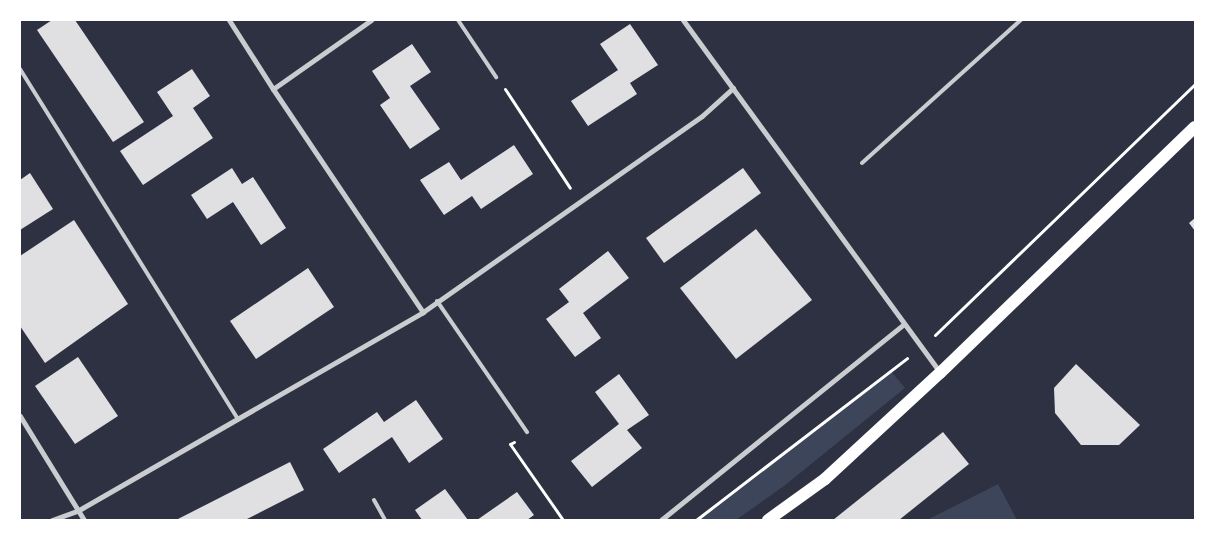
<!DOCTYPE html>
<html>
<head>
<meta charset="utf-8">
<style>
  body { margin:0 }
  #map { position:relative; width:1215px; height:540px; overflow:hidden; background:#2d3142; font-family:Jost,sans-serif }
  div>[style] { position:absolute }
  .green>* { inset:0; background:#3c4559 }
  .building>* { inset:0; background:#e0e0e3 }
  .path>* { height:3px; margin:-1.5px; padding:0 1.5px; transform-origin:1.5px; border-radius:1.5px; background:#fff }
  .service>* { height:4px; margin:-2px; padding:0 2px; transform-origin:2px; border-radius:2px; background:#caccd0 }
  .minor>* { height:5px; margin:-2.5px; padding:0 2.5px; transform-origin:2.5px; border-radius:2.5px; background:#caccd0 }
  .primary>* { height:12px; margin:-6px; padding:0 6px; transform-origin:6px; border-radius:6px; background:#fff }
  span { translate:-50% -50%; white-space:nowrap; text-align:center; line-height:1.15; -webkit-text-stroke:5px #fff; paint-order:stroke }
  .frame { position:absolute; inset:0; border:21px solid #fff; pointer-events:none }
</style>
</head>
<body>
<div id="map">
  <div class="green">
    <div style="clip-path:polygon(890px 370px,905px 388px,784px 486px,736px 520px,696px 520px,770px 465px)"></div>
    <div style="clip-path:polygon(998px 484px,1017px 520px,927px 520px)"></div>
  </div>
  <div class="building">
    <div style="clip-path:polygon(52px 20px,75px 20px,144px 122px,113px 142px,37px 30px)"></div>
    <div style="clip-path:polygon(630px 24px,658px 65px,630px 83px,637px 94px,588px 126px,571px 101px,618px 70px,600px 44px)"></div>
    <div style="clip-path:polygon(412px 44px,431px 72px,410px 86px,440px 129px,410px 149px,380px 105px,390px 98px,372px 71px)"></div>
    <div style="clip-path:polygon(192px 69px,210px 96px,193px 108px,213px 138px,143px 185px,120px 151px,173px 116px,157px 92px)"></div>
    <div style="clip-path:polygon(514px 145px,533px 174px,481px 209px,472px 196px,444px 215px,420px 180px,449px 162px,461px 180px)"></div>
    <div style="clip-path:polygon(232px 168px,242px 184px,253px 177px,286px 228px,261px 245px,233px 202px,207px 219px,191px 195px)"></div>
    <div style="clip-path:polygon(743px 168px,761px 193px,664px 263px,646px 238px)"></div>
    <div style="clip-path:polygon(30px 173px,53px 209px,20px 230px,20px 180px)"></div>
    <div style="clip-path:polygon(1195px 218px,1195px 231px,1189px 223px)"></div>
    <div style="clip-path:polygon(74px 220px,128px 304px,45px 363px,20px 326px,20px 256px)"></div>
    <div style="clip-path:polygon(756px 229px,812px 300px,736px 359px,680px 288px)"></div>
    <div style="clip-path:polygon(608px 251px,629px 278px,583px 313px,601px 338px,575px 357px,546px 319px,569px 302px,559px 289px)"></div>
    <div style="clip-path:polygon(308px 268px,334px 307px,256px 359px,230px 321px)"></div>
    <div style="clip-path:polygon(78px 357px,118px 416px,75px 444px,35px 386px)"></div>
    <div style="clip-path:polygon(1076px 364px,1140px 425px,1119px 445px,1081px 445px,1055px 413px,1054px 388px)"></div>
    <div style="clip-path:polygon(619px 374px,649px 415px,627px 430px,642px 448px,592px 487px,571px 461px,619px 424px,595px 392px)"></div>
    <div style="clip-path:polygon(416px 400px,443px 439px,409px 463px,392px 437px,339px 473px,323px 449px,377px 412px,384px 422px)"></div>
    <div style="clip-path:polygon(943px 432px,969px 464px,899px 520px,833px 520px)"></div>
    <div style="clip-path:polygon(290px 462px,304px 490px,245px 520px,176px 520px)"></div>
    <div style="clip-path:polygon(445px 489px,468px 520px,422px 520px,415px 510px)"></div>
    <div style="clip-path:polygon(517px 492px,534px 515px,527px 520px,477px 520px)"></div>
  </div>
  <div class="path">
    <div style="left:505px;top:89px;width:118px;rotate:56.7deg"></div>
    <div style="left:935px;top:335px;width:361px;rotate:-44deg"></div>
    <div style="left:514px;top:442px;width:4px;rotate:153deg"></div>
    <div style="left:510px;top:444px;width:93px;rotate:55.1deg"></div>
    <div style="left:696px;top:520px;width:266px;rotate:-37.5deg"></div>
  </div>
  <div class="service">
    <div style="left:458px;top:20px;width:69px;rotate:56.3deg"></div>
    <div style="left:20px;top:69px;width:412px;rotate:58.1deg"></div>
    <div style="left:862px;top:163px;width:214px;rotate:-42deg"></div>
    <div style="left:437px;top:301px;width:159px;rotate:55.5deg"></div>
    <div style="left:374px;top:500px;width:23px;rotate:61deg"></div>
  </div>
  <div class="minor">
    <div style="left:229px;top:20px;width:82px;rotate:57.5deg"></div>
    <div style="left:273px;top:89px;width:269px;rotate:56.1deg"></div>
    <div style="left:683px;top:20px;width:437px;rotate:53.9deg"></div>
    <div style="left:273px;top:89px;width:120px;rotate:-35.1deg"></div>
    <div style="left:20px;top:416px;width:122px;rotate:58.4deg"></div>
    <div style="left:52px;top:520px;width:29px;rotate:-20deg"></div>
    <div style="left:79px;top:510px;width:397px;rotate:-29.9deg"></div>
    <div style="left:423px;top:312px;width:341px;rotate:-35.1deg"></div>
    <div style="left:702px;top:116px;width:42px;rotate:-42.1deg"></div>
    <div style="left:661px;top:520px;width:312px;rotate:-38.9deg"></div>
  </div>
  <div class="primary">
    <div style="left:768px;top:520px;width:70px;rotate:-35.7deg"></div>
    <div style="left:825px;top:479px;width:156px;rotate:-42.7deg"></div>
    <div style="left:940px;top:373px;width:354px;rotate:-44deg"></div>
  </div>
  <div class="frame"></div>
</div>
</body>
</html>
